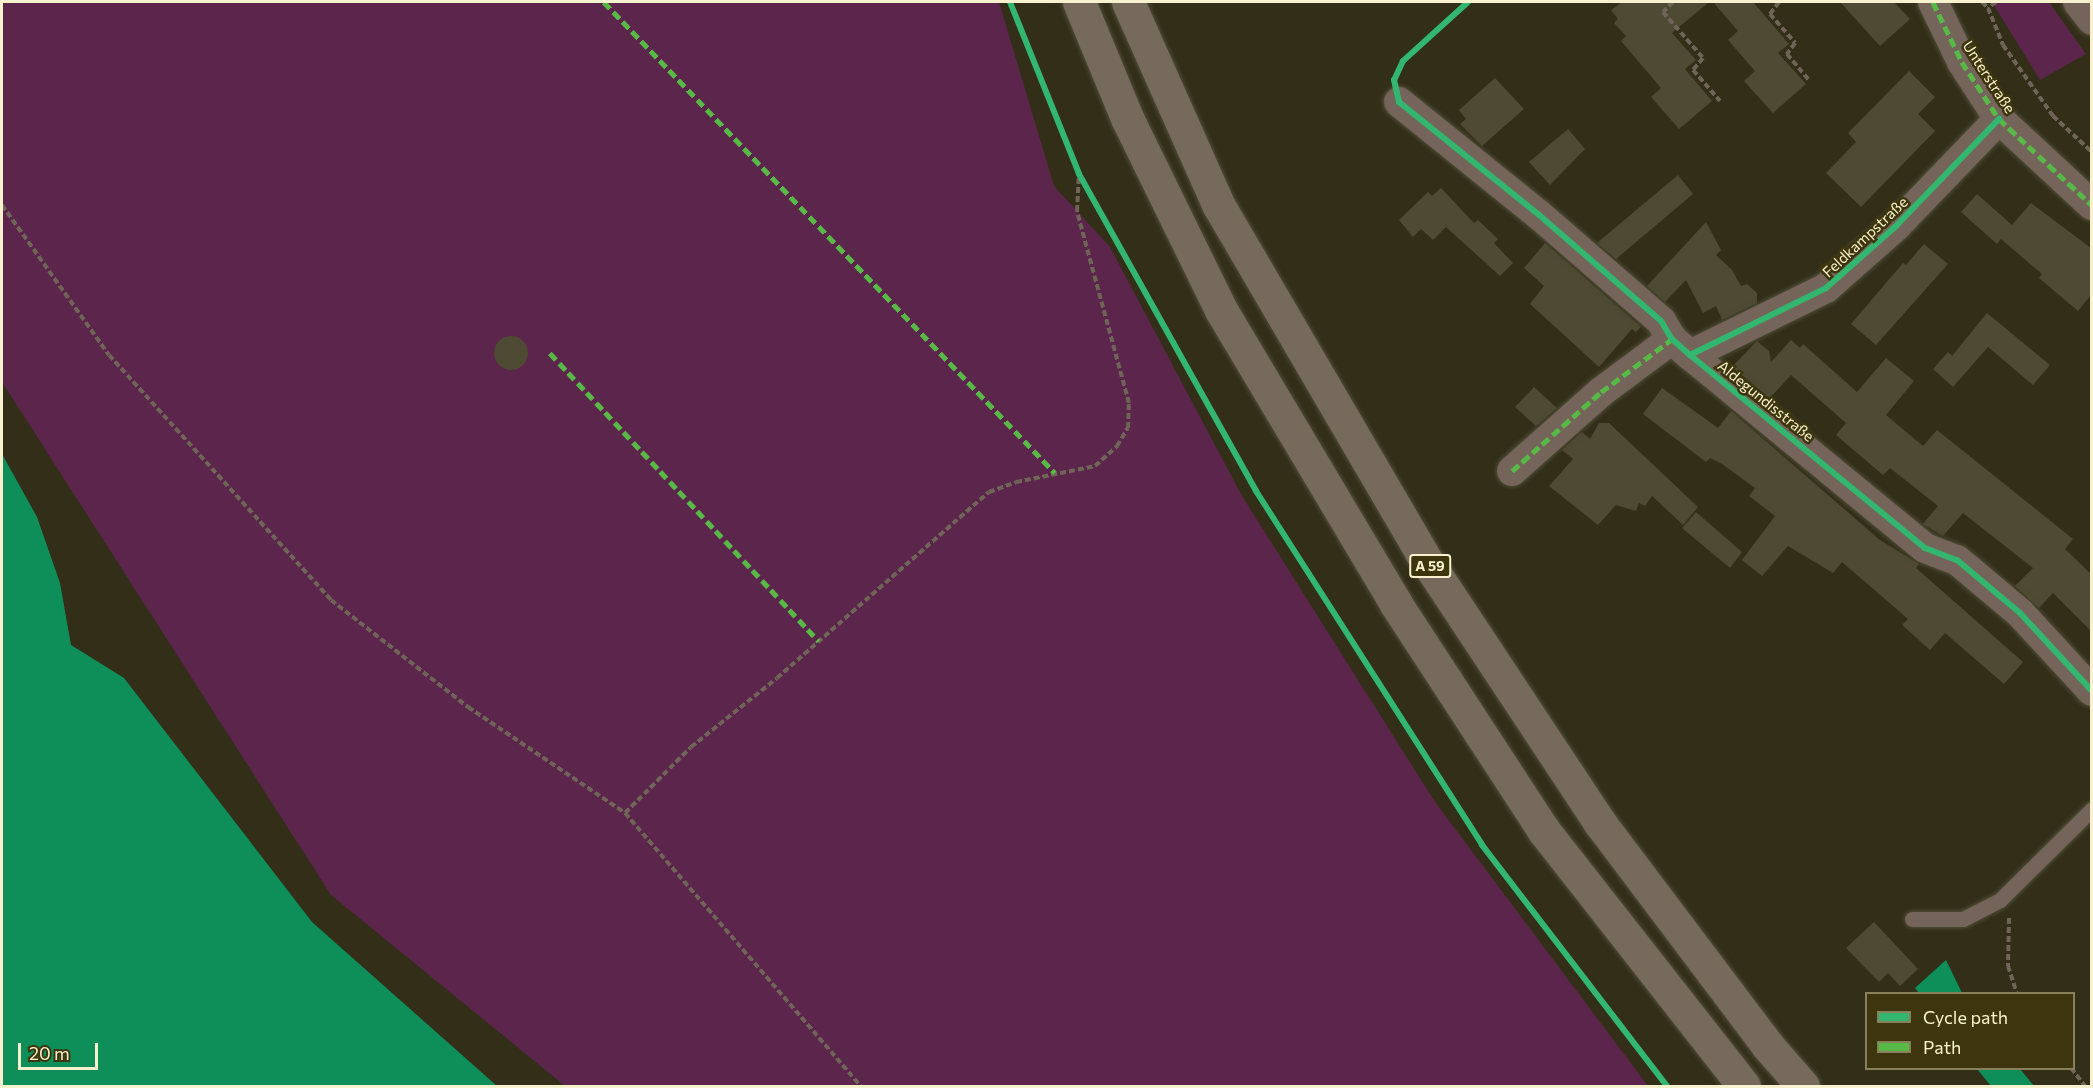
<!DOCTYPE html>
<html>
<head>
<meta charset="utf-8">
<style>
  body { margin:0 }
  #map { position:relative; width:2093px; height:1088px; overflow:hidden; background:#322e18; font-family:Commissioner,sans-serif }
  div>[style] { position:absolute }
  .green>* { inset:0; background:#5c254b }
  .water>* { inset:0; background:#0e8f5a }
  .building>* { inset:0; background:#4f4a33 }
  .round { border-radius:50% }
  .path>* { height:4px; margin-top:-2px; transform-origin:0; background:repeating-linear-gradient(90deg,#6f6457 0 6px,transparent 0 9px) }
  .roads { filter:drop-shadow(0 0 2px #4f4c37) drop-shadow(0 0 2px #4f4c37) }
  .lane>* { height:15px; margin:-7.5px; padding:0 7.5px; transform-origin:7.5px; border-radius:7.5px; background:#746459 }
  .street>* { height:30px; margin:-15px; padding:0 15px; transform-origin:15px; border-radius:15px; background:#746459 }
  .highway>* { height:33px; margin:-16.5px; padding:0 16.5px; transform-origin:16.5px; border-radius:16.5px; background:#766a5c }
  .quiet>* { height:4.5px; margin-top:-2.25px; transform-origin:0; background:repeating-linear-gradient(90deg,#58b947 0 9px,transparent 0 13.5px) }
  .cycleway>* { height:6px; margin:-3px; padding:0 3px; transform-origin:3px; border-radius:3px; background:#33b770 }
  span { translate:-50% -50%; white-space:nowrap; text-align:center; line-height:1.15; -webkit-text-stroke:5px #3d350d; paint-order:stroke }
  .shield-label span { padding:2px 4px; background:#3d350d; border:2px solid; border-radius:4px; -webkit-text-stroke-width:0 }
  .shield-label { font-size:14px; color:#f8f1cd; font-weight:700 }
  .street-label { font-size:15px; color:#f8f1cd }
  .frame { position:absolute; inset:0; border:3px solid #f8f1cd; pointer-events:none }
  .legend { position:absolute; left:1865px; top:992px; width:210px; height:78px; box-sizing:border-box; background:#3d350d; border:2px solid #88805a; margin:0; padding:8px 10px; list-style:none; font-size:18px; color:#f8f1cd }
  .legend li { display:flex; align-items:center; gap:12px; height:30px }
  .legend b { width:30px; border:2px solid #88805a }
  .scale { position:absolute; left:18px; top:1043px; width:80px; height:27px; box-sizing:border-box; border:3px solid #f8f1cd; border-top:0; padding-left:8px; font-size:18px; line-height:21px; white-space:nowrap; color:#f8f1cd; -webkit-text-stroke:4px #3d350d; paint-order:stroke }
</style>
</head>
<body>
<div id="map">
  <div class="green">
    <div style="clip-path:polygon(2px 2px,999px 2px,1054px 186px,1110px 247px,1242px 496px,1435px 802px,1648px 1086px,565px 1086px,331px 895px,2px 382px)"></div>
    <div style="clip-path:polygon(1992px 2px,2049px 2px,2086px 54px,2040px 80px)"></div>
  </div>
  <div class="water">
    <div style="clip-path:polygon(2px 454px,37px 517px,60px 583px,71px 645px,124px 678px,312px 922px,497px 1086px,2px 1086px)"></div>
    <div style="clip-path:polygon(1946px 960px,1962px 993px,1919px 993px,1915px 988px)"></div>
    <div style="clip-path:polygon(1977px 1069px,2020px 1069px,2034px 1086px,1991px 1086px)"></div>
  </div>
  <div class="building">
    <div style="clip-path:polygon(1622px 2px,1709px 2px,1672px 33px,1696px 60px,1685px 69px,1712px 101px,1679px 129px,1651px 97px,1661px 88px,1621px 41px,1626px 36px,1614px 23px,1618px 19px,1611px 10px)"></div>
    <div style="clip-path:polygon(1713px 2px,1753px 2px,1789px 44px,1778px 53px,1806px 84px,1773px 113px,1744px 81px,1755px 71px,1728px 40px,1738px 31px)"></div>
    <div style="clip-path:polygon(1840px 2px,1894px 2px,1910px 19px,1880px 46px)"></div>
    <div style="clip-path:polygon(1909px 71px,1935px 97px,1918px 114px,1935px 131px,1861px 207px,1826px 173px,1856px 142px,1848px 133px)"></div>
    <div style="clip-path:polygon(1495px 78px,1524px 109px,1482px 146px,1460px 124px,1466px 119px,1459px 110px)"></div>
    <div style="clip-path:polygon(1568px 129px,1585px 149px,1550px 185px,1529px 162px)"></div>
    <div style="clip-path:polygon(1678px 175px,1693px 194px,1616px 259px,1597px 243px)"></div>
    <div style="clip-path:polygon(1441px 188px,1474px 223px,1478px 220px,1498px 239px,1494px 243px,1513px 263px,1500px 276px,1446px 227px,1433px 240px,1421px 229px,1413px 237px,1399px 220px,1428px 192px,1432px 196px)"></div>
    <div style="clip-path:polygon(1977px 194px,2012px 225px,2031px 203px,2091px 248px,2091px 295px,2078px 311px,2039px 278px,2042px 274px,2001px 239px,1997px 244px,1961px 212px)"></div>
    <div style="clip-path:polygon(1706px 222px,1721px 250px,1716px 255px,1732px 270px,1741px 286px,1747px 284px,1757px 293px,1757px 303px,1722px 320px,1716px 306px,1703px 313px,1686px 280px,1665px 302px,1647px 286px)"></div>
    <div style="clip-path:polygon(1545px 243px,1641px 327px,1636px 332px,1632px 329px,1599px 367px,1530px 304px,1544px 286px,1524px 268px)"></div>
    <div style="clip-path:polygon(1924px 244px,1948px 264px,1876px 345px,1851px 324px,1903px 263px,1906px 265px)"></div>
    <div style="clip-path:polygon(1987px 313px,2050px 365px,2033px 385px,1988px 347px,1953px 387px,1933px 369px,1948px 352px,1952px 356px)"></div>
    <div class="round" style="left:494px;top:336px;width:34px;height:34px"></div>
    <div style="clip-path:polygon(1791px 340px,1800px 348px,1803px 344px,1857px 392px,1886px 358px,1914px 381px,1886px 415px,1923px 446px,1937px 430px,2073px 539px,2065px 549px,2091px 574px,2091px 631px,2053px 593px,2039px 608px,2015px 586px,2033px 568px,1963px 513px,1943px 536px,1923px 524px,1938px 506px,1890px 468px,1883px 475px,1836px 435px,1846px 423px,1791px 375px,1770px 398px,1732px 367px,1757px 341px,1769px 351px,1771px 362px)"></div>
    <div style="clip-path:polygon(1534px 387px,1557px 408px,1536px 426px,1515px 407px)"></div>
    <div style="clip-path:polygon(1662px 388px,1718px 428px,1731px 411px,1880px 540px,1919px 564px,1916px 568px,2023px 662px,2004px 684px,1945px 633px,1930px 650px,1902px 625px,1908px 619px,1842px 562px,1833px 573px,1788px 546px,1762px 576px,1742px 560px,1775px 516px,1749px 496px,1755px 488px,1722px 464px,1710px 458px,1706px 462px,1643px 414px)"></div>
    <div style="clip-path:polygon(1599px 423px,1609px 423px,1698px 507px,1683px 525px,1652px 496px,1645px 506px,1639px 503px,1636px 511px,1616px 505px,1598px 525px,1549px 486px,1573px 459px,1562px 450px,1582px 432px,1590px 439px)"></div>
    <div style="clip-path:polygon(1696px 512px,1742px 552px,1730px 568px,1682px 528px)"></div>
    <div style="clip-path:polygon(1874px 922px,1918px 969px,1900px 986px,1888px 973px,1879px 982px,1846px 948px)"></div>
  </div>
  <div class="path">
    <div style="left:1673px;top:2px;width:14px;rotate:135deg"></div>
    <div style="left:1663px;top:12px;width:61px;rotate:49deg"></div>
    <div style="left:1703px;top:58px;width:16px;rotate:130deg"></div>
    <div style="left:1693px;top:70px;width:41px;rotate:48.9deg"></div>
    <div style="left:1779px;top:2px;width:15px;rotate:127deg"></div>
    <div style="left:1770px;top:14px;width:38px;rotate:49deg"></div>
    <div style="left:1795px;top:43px;width:14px;rotate:126deg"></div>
    <div style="left:1787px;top:54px;width:34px;rotate:50deg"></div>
    <div style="left:1982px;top:2px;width:8px;rotate:45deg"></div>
    <div style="left:1996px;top:2px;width:10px;rotate:143deg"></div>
    <div style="left:1988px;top:8px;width:40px;rotate:68deg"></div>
    <div style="left:2003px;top:45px;width:87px;rotate:54.8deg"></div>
    <div style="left:2053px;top:116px;width:53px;rotate:42.7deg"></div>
    <div style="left:2px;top:205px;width:184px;rotate:54.5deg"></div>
    <div style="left:109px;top:355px;width:331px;rotate:47.8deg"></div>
    <div style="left:331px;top:600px;width:174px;rotate:38deg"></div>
    <div style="left:468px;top:707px;width:189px;rotate:34deg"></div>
    <div style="left:625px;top:813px;width:361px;rotate:49.2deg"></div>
    <div style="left:625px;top:813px;width:93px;rotate:-45deg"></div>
    <div style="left:691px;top:747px;width:110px;rotate:-38.7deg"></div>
    <div style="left:777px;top:678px;width:282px;rotate:-41.3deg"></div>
    <div style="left:989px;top:492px;width:29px;rotate:-20deg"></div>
    <div style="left:1016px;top:482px;width:81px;rotate:-11.4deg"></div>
    <div style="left:1095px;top:466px;width:30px;rotate:-42deg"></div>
    <div style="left:1117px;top:446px;width:21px;rotate:-59deg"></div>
    <div style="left:1128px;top:428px;width:25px;rotate:-88deg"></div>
    <div style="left:1129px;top:403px;width:199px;rotate:-105.2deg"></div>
    <div style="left:1077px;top:211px;width:37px;rotate:-87deg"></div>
    <div style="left:2009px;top:918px;width:48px;rotate:91.2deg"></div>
    <div style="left:2008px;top:966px;width:29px;rotate:72deg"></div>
    <div style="left:2071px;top:1068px;width:23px;rotate:52deg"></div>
  </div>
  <div class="roads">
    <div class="lane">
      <div style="left:1912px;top:919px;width:51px"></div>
      <div style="left:1963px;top:919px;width:42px;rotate:-27.2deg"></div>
      <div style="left:2000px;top:900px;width:129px;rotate:-44.7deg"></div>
    </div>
    <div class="street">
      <div style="left:1933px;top:2px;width:67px;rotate:64.2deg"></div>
      <div style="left:1962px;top:62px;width:68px;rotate:57deg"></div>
      <div style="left:1999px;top:119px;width:127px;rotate:42.8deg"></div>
      <div style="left:2078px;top:2px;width:23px;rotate:52deg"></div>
      <div style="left:1399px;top:102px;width:179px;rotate:38.9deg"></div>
      <div style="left:1538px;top:214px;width:163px;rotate:41deg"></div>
      <div style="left:1661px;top:321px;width:21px;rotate:59deg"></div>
      <div style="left:1672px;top:339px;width:24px;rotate:42deg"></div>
      <div style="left:1690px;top:355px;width:304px;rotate:39.4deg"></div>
      <div style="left:1925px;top:548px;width:34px;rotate:21deg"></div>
      <div style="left:1957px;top:560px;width:82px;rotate:40.1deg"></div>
      <div style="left:2020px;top:613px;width:106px;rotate:47.3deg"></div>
      <div style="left:1690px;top:355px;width:152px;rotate:-26.2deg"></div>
      <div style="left:1826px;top:288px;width:94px;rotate:-41.5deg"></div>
      <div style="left:1896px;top:226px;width:149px;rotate:-46.1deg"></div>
      <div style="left:1512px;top:471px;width:119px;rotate:-41.6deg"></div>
      <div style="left:1601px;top:392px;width:89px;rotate:-36.7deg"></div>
    </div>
    <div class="highway">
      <div style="left:1079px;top:2px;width:126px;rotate:67.5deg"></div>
      <div style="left:1127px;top:118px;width:214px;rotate:63.9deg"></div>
      <div style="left:1221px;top:310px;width:342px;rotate:59.2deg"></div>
      <div style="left:1396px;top:604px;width:271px;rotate:56.9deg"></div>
      <div style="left:1544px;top:831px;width:324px;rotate:51.9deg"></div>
      <div style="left:1128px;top:2px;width:223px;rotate:66deg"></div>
      <div style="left:1219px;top:206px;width:403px;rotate:59.7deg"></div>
      <div style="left:1422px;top:554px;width:323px;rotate:56.5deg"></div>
      <div style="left:1600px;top:823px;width:279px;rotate:53deg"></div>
      <div style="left:1768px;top:1046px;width:53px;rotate:48.8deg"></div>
    </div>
  </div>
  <div class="quiet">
    <div style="left:604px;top:2px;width:652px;rotate:46.24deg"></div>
    <div style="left:1933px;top:2px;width:67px;rotate:64.2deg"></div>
    <div style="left:1962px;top:62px;width:68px;rotate:57deg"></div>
    <div style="left:1999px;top:119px;width:127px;rotate:42.8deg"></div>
    <div style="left:550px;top:353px;width:394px;rotate:47deg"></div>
    <div style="left:1512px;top:471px;width:119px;rotate:-41.6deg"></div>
    <div style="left:1601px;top:392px;width:89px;rotate:-36.7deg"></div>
    <div style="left:1672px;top:339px;width:6px;rotate:-129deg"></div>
  </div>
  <div class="cycleway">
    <div style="left:1010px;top:2px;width:185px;rotate:68.1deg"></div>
    <div style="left:1079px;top:174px;width:363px;rotate:60.8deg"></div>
    <div style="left:1256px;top:491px;width:420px;rotate:57.4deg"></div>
    <div style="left:1482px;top:845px;width:304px;rotate:52.5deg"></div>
    <div style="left:1468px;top:2px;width:88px;rotate:137.8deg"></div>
    <div style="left:1403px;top:61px;width:21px;rotate:115deg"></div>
    <div style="left:1394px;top:80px;width:23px;rotate:77deg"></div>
    <div style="left:1399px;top:102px;width:179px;rotate:38.9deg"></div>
    <div style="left:1538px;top:214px;width:163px;rotate:41deg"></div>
    <div style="left:1661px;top:321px;width:21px;rotate:59deg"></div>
    <div style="left:1672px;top:339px;width:24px;rotate:42deg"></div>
    <div style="left:1690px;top:355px;width:304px;rotate:39.4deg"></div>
    <div style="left:1925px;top:548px;width:34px;rotate:21deg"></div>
    <div style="left:1957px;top:560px;width:82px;rotate:40.1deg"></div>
    <div style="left:2020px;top:613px;width:106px;rotate:47.3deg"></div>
    <div style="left:1690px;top:355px;width:152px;rotate:-26.2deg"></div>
    <div style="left:1826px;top:288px;width:94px;rotate:-41.5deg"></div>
    <div style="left:1896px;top:226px;width:149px;rotate:-46.1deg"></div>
  </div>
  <div class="shield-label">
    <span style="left:1430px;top:566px">A 59</span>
  </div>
  <div class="street-label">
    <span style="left:1989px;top:77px;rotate:57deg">Unterstraße</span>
    <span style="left:1865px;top:237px;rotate:-43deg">Feldkampstraße</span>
    <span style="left:1766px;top:401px;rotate:39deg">Aldegundisstraße</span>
  </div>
  <div class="frame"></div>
  <ul class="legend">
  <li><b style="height:8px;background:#33b770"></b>Cycle path</li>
  <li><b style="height:8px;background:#58b947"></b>Path</li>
  </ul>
  <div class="scale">20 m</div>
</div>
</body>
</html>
